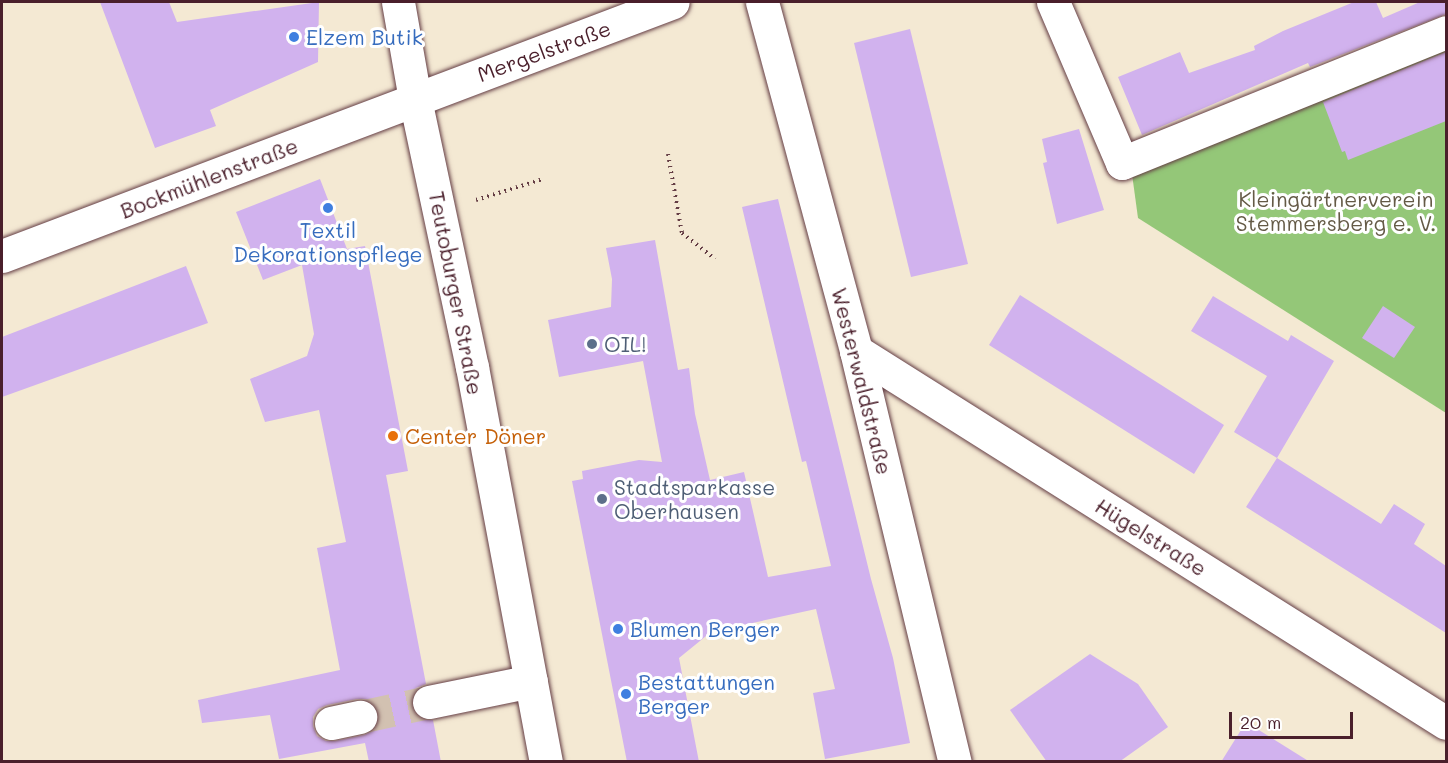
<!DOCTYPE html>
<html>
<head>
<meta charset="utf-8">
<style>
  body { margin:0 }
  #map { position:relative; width:1448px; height:763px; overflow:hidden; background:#f4e9d3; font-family:Mali,sans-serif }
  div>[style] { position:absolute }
  .green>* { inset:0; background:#94c778 }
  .building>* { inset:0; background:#d1b2ee }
  .minor-tunnel>* { height:33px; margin-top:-16.5px; transform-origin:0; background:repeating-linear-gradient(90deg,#d2c1b1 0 33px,transparent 0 49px) }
  .path>* { height:4px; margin-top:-2px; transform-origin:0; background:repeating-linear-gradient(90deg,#643d44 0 1.5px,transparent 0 6px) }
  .roads { filter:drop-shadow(0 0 2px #643d44) drop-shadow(0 0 2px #643d44) }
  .minor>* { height:33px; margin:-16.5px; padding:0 16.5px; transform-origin:16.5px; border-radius:16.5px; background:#fff }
  .major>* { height:33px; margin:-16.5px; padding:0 16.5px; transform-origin:16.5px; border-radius:16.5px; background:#fff }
  .dots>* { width:16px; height:16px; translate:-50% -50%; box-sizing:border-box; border:3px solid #fff; border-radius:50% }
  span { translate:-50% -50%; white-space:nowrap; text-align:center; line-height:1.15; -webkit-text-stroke:6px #fff; paint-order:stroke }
  .shop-label { font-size:21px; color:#366cbe }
  .left { translate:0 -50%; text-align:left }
  .street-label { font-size:21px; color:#4a1f2b }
  .park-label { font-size:21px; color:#645a46 }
  .service-label { font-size:21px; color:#4e5e75 }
  .food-label { font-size:21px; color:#c56008 }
  .frame { position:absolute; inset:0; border:3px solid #4a1f2b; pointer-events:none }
  .scale { position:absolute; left:1229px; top:712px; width:124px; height:27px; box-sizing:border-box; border:3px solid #4a1f2b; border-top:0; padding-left:8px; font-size:18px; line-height:21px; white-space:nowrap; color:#4a1f2b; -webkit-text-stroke:4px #fff; paint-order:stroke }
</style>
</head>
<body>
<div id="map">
  <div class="green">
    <div style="clip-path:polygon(1446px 46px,1446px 413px,1138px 218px,1132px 174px)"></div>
  </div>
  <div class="building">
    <div style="clip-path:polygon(100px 2px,169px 2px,177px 22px,319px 2px,318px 62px,210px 110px,216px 126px,155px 148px)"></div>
    <div style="clip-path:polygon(1354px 2px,1376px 2px,1383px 18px,1420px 2px,1446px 2px,1446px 14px,1310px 67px,1308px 63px,1142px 135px,1118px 77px,1180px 52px,1189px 73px,1255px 50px,1254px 46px,1283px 31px)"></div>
    <div style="clip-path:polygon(910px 29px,968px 264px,911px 277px,854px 43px)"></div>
    <div style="clip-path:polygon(1446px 52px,1446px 121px,1348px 160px,1345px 151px,1342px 152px,1323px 102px)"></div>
    <div style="clip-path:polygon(1079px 129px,1104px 210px,1057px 224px,1043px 163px,1047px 162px,1042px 139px)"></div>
    <div style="clip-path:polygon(evenodd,320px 179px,347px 249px,365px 246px,408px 471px,386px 475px,426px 684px,416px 688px,411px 697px,411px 705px,415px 715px,424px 720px,433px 720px,441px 762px,369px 762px,365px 743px,279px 759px,270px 715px,202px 723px,198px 700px,340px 670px,317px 548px,346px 542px,319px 410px,265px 422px,250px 379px,307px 356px,314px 334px,302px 265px,263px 280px,236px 212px,320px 179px,357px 699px,366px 699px,374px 704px,378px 713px,378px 722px,373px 731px,364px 735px,335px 741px,326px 741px,317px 736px,313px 726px,313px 717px,318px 709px,327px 705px,357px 699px)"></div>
    <div style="clip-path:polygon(778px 199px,871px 579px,893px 658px,910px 743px,825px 759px,813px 693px,835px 689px,816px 609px,711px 632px,679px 658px,699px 762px,627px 762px,572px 481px,583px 479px,582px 471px,639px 460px,662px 462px,643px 361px,559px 377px,548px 320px,611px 307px,612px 279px,606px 248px,655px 240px,678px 370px,689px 368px,695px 414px,710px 480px,744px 472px,768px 577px,831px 566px,806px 461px,802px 462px,742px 207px)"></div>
    <div style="clip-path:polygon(186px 266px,208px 323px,2px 397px,2px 337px)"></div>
    <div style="clip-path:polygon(1020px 295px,1224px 425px,1194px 474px,989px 345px)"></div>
    <div style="clip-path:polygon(1213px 296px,1288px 341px,1291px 335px,1334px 361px,1277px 458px,1234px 432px,1267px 376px,1191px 331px)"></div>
    <div style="clip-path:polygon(1383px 306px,1415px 327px,1394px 358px,1362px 338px)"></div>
    <div style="clip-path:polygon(1277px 458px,1381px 524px,1394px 504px,1425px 524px,1414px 544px,1446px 566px,1446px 633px,1246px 507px)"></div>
    <div style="clip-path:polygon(1090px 654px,1138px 684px,1168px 727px,1119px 762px,1047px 762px,1010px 710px)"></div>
    <div style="clip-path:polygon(1246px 722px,1310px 762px,1221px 762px)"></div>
  </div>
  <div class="minor-tunnel">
    <div style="left:360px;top:717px;width:71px;rotate:-12.3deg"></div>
  </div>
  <div class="path">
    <div style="left:668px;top:154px;width:80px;rotate:80deg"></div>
    <div style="left:682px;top:233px;width:42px;rotate:38.2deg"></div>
    <div style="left:476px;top:200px;width:70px;rotate:-17.4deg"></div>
  </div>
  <div class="roads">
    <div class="minor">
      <div style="left:762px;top:2px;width:361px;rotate:74.9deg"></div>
      <div style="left:856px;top:351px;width:423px;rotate:76.5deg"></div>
      <div style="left:1053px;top:2px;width:175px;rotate:66.8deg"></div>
      <div style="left:1122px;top:163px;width:349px;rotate:-22deg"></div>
      <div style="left:2px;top:256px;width:717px;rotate:-20.73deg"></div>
      <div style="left:856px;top:351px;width:697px;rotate:32.23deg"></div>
      <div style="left:429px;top:702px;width:104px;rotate:-11.6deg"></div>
      <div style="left:331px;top:723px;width:30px;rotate:-12deg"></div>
    </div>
    <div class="major">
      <div style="left:398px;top:2px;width:98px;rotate:80.1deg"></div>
      <div style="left:415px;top:99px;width:274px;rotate:78deg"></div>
      <div style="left:472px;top:367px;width:402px;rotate:79.4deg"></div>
    </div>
  </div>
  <div class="dots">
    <div style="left:294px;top:37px;background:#3f7fe0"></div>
    <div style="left:328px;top:208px;background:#3f7fe0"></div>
    <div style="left:592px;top:344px;background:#5c6f8a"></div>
    <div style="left:393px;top:436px;background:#e8710a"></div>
    <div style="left:602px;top:499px;background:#5c6f8a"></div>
    <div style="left:618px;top:629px;background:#3f7fe0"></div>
    <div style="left:626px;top:694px;background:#3f7fe0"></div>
  </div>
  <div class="shop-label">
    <span class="left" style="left:306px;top:37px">Elzem Butik</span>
    <span style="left:328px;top:242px">Textil<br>Dekorationspflege</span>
    <span class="left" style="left:630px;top:629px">Blumen Berger</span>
    <span class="left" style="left:638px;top:694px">Bestattungen<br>Berger</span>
  </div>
  <div class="street-label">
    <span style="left:544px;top:51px;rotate:-20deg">Mergelstraße</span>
    <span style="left:209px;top:178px;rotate:-21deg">Bockmühlenstraße</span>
    <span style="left:456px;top:293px;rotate:79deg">Teutoburger Straße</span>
    <span style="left:862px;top:381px;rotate:76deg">Westerwaldstraße</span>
    <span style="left:1151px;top:537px;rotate:32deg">Hügelstraße</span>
  </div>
  <div class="park-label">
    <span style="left:1336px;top:211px">Kleingärtnerverein<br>Stemmersberg e. V.</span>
  </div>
  <div class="service-label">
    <span class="left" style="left:604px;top:344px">OIL!</span>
    <span class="left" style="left:614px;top:499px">Stadtsparkasse<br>Oberhausen</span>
  </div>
  <div class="food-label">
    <span class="left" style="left:405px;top:436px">Center Döner</span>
  </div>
  <div class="frame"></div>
  <div class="scale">20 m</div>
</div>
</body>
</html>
